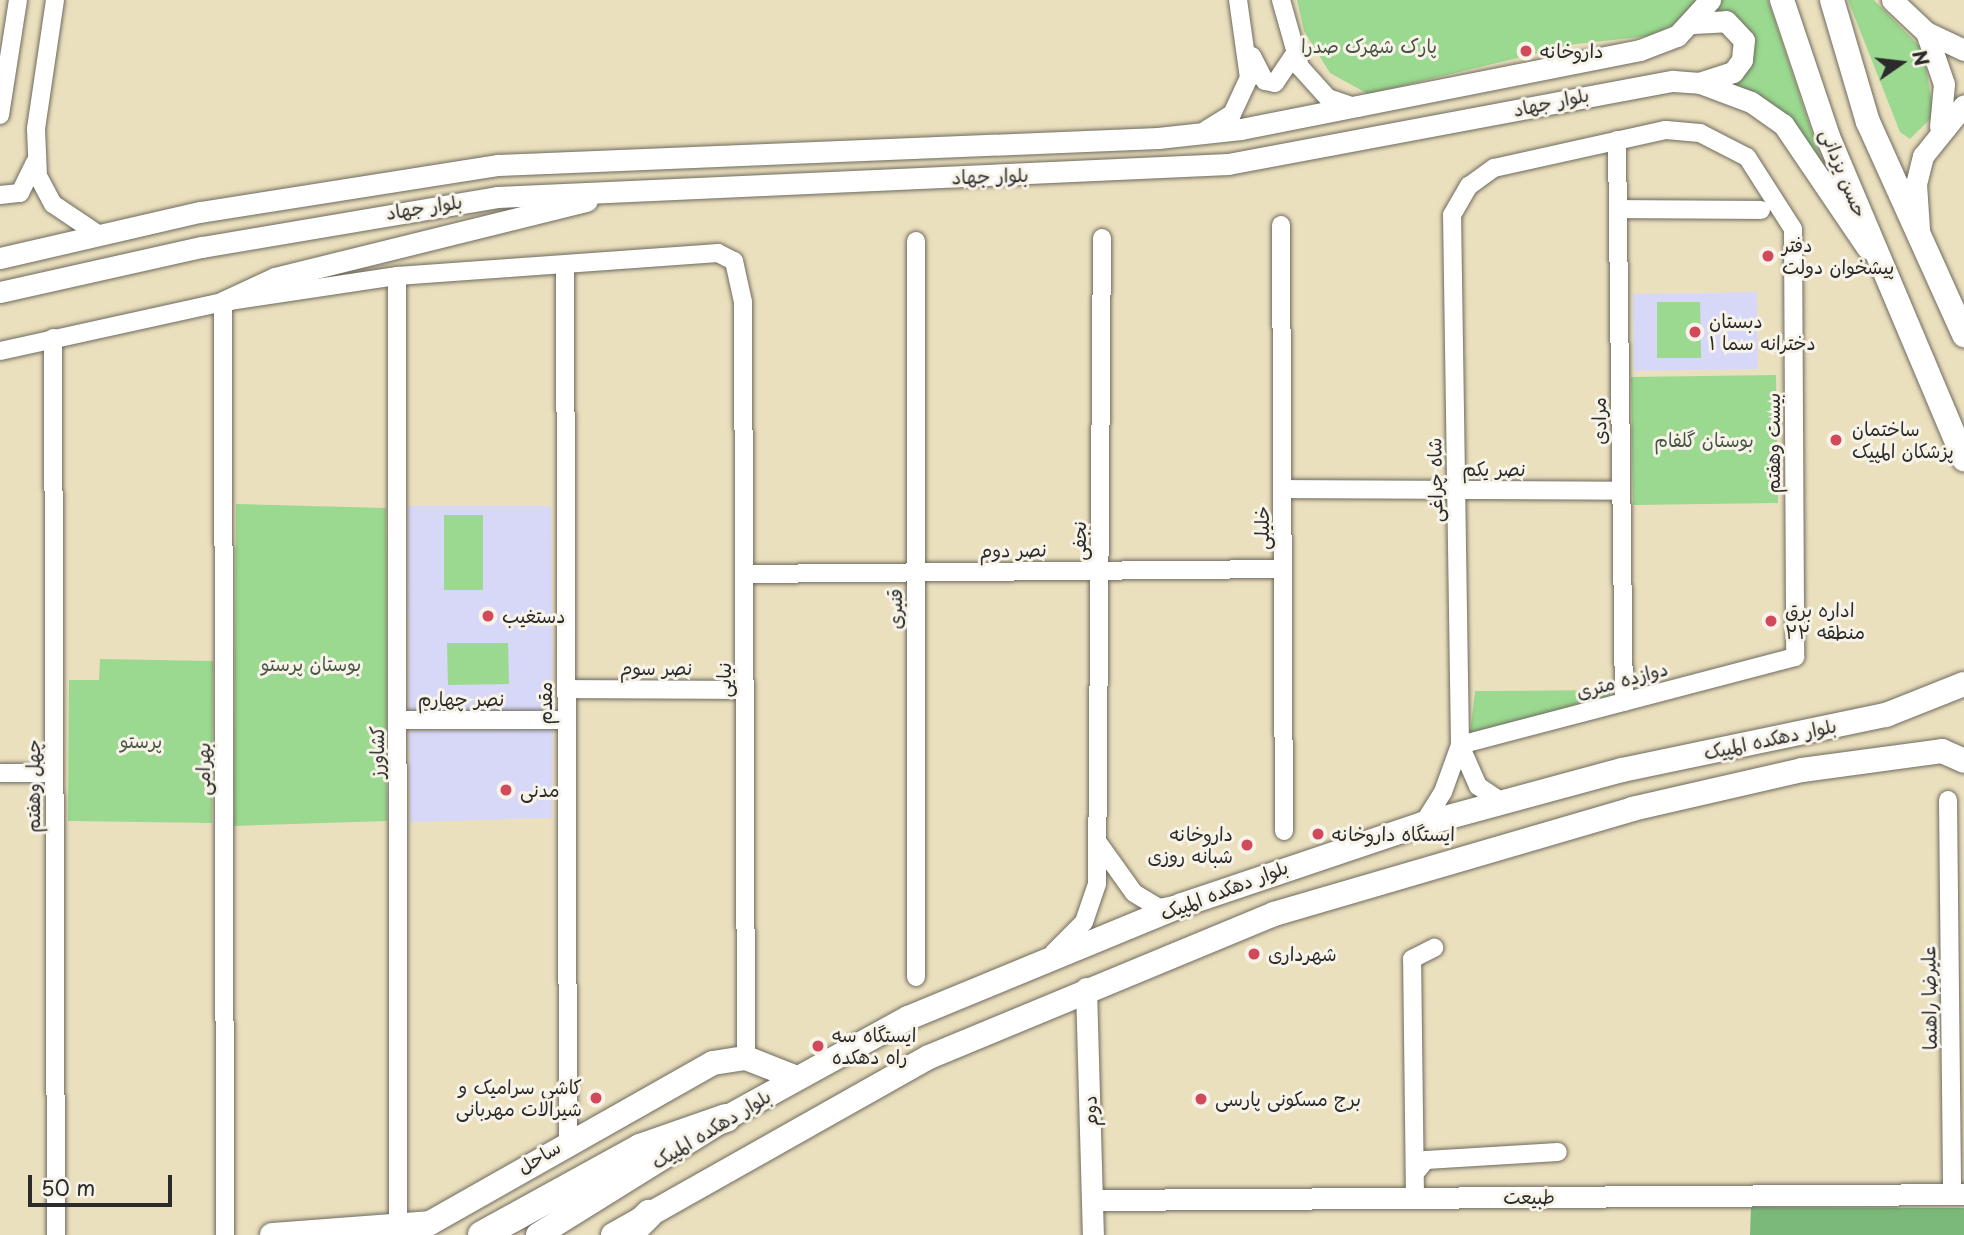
<!DOCTYPE html>
<html>
<head>
<meta charset="utf-8">
<style>
  body { margin:0 }
  #map { position:relative; width:1964px; height:1235px; overflow:hidden; background:#ebe0be; font-family:"Playpen Sans","Playpen Sans Arabic",sans-serif }
  div>[style] { position:absolute }
  .built>* { inset:0; background:#d7d7f8 }
  .green>* { inset:0; background:#9ad98f }
  .forest>* { inset:0; background:#7bb97a }
  .roads { filter:drop-shadow(0 0 2px #6e6a5e) drop-shadow(0 0 2px #6e6a5e) }
  .minor>* { height:18px; margin:-9px; padding:0 9px; transform-origin:9px; border-radius:9px; background:#fff }
  .tertiary>* { height:21px; margin:-10.5px; padding:0 10.5px; transform-origin:10.5px; border-radius:10.5px; background:#fff }
  .secondary>* { height:24px; margin:-12px; padding:0 12px; transform-origin:12px; border-radius:12px; background:#fff }
  .trunk>* { height:28px; margin:-14px; padding:0 14px; transform-origin:14px; border-radius:14px; background:#fff }
  .dots>* { width:19px; height:19px; translate:-50% -50%; box-sizing:border-box; border:4px solid #f7f3e8; border-radius:50% }
  span { translate:-50% -50%; white-space:nowrap; text-align:center; line-height:1.15; -webkit-text-stroke:6px #f7f3e8; paint-order:stroke }
  .park-label { font-size:19px; color:#475644 }
  .poi-label { font-size:19px; color:#2b2b2b }
  .left { translate:0 -50%; text-align:left }
  .right { translate:-100% -50%; text-align:right }
  .street-label { font-size:19px; color:#2b2b2b }
  .north { position:absolute; left:1866px; top:28px; width:70px; height:70px; -webkit-text-stroke:5px #f7f3e8; paint-order:stroke; rotate:76deg; font-size:19px; font-weight:700; line-height:28px; text-align:center; color:#2b2b2b }
  .north::after { content:''; display:block; margin:auto; width:24px; height:32px; background:#2b2b2b; clip-path:polygon(50% 0,100% 100%,50% 72%,0 100%) }
  .scale { position:absolute; left:28px; top:1175px; width:144px; height:32px; box-sizing:border-box; border:4px solid #2b2b2b; border-top:0; padding-left:9px; font-size:21px; line-height:24px; white-space:nowrap; color:#2b2b2b; -webkit-text-stroke:5px #f7f3e8; paint-order:stroke }
</style>
</head>
<body>
<div id="map">
  <div class="built">
    <div style="clip-path:polygon(1757px 292px,1758px 369px,1634px 371px,1633px 294px)"></div>
    <div style="clip-path:polygon(408px 506px,551px 506px,553px 704px,545px 710px,409px 713px)"></div>
    <div style="clip-path:polygon(553px 729px,552px 818px,410px 822px,409px 731px)"></div>
  </div>
  <div class="green">
    <div style="clip-path:polygon(1297px 0,1702px 0,1673px 25px,1649px 36px,1576px 44px,1368px 94px,1330px 73px,1304px 31px)"></div>
    <div style="clip-path:polygon(1719px 0,1768px 0,1823px 166px,1724px 83px,1752px 55px,1708px 14px)"></div>
    <div style="clip-path:polygon(1848px 0,1874px 0,1923px 50px,1934px 115px,1910px 139px,1900px 132px)"></div>
    <div style="clip-path:polygon(1657px 302px,1700px 302px,1701px 358px,1657px 358px)"></div>
    <div style="clip-path:polygon(1776px 375px,1778px 503px,1633px 505px,1631px 377px)"></div>
    <div style="clip-path:polygon(236px 504px,386px 508px,387px 821px,234px 826px)"></div>
    <div style="clip-path:polygon(444px 515px,483px 515px,483px 590px,444px 590px)"></div>
    <div style="clip-path:polygon(447px 643px,508px 643px,509px 684px,448px 685px)"></div>
    <div style="clip-path:polygon(100px 659px,213px 661px,212px 823px,68px 821px,69px 680px,99px 680px)"></div>
    <div style="clip-path:polygon(1612px 690px,1608px 700px,1470px 735px,1475px 691px)"></div>
  </div>
  <div class="forest">
    <div style="clip-path:polygon(1751px 1207px,1964px 1208px,1964px 1235px,1750px 1235px)"></div>
  </div>
  <div class="roads">
    <div class="minor">
      <div style="left:55px;top:0;width:130px;rotate:98.4deg"></div>
      <div style="left:36px;top:129px;width:47px;rotate:87.6deg"></div>
      <div style="left:38px;top:176px;width:32px;rotate:62deg"></div>
      <div style="left:53px;top:204px;width:52px;rotate:34deg"></div>
      <div style="left:1281px;top:0;width:70px;rotate:74.2deg"></div>
      <div style="left:1300px;top:67px;width:42px;rotate:47.9deg"></div>
      <div style="left:1328px;top:98px;width:31px;rotate:19deg"></div>
      <div style="left:1252px;top:56px;width:28px;rotate:63deg"></div>
      <div style="left:1265px;top:81px;width:10px;rotate:11deg"></div>
      <div style="left:1275px;top:83px;width:34px;rotate:-56deg"></div>
      <div style="left:0;top:115px;width:116px;rotate:-81.1deg"></div>
      <div style="left:1206px;top:130px;width:31px;rotate:-32deg"></div>
      <div style="left:1232px;top:114px;width:40px;rotate:-65deg"></div>
      <div style="left:1249px;top:78px;width:79px;rotate:-98deg"></div>
      <div style="left:1666px;top:130px;width:34px;rotate:5deg"></div>
      <div style="left:1700px;top:133px;width:53px;rotate:27.1deg"></div>
      <div style="left:1747px;top:157px;width:85px;rotate:57.4deg"></div>
      <div style="left:1793px;top:229px;width:428px;rotate:89.7deg"></div>
      <div style="left:1795px;top:657px;width:346px;rotate:165.3deg"></div>
      <div style="left:1460px;top:745px;width:530px;rotate:-90.86deg"></div>
      <div style="left:1452px;top:215px;width:34px;rotate:-60deg"></div>
      <div style="left:1469px;top:186px;width:31px;rotate:-36deg"></div>
      <div style="left:1494px;top:168px;width:176px;rotate:-12.5deg"></div>
      <div style="left:1617px;top:140px;width:562px;rotate:89.29deg"></div>
      <div style="left:0;top:195px;width:20px;rotate:-6deg"></div>
      <div style="left:20px;top:193px;width:34px;rotate:-64deg"></div>
      <div style="left:1618px;top:209px;width:143px;rotate:0.4deg"></div>
      <div style="left:1281px;top:225px;width:606px;rotate:89.72deg"></div>
      <div style="left:916px;top:241px;width:736px;rotate:90deg"></div>
      <div style="left:565px;top:265px;width:875px;rotate:89.8deg"></div>
      <div style="left:397px;top:276px;width:952px;rotate:89.94deg"></div>
      <div style="left:223px;top:302px;width:933px;rotate:89.88deg"></div>
      <div style="left:53px;top:338px;width:897px;rotate:89.81deg"></div>
      <div style="left:0;top:351px;width:228px;rotate:-12.4deg"></div>
      <div style="left:223px;top:302px;width:176px;rotate:-8.5deg"></div>
      <div style="left:397px;top:276px;width:322px;rotate:-4.1deg"></div>
      <div style="left:718px;top:253px;width:18px;rotate:27deg"></div>
      <div style="left:734px;top:261px;width:42px;rotate:77.6deg"></div>
      <div style="left:743px;top:302px;width:756px;rotate:89.77deg"></div>
      <div style="left:1283px;top:489px;width:338px;rotate:0.3deg"></div>
      <div style="left:745px;top:574px;width:538px;rotate:-0.53deg"></div>
      <div style="left:566px;top:689px;width:179px;rotate:0.3deg"></div>
      <div style="left:397px;top:720px;width:169px"></div>
      <div style="left:0;top:773px;width:54px"></div>
      <div style="left:1948px;top:800px;width:395px;rotate:89.4deg"></div>
      <div style="left:1423px;top:824px;width:38px;rotate:-58deg"></div>
      <div style="left:1443px;top:792px;width:50px;rotate:-70.1deg"></div>
      <div style="left:1460px;top:745px;width:45px;rotate:66.3deg"></div>
      <div style="left:1478px;top:786px;width:29px;rotate:34deg"></div>
      <div style="left:1099px;top:844px;width:60px;rotate:54.5deg"></div>
      <div style="left:1134px;top:893px;width:29px;rotate:31deg"></div>
      <div style="left:1159px;top:908px;width:16px;rotate:-11deg"></div>
      <div style="left:1054px;top:952px;width:42px;rotate:-45deg"></div>
      <div style="left:1084px;top:922px;width:40px;rotate:-71.1deg"></div>
      <div style="left:1097px;top:884px;width:646px;rotate:-89.56deg"></div>
      <div style="left:1415px;top:1173px;width:17px;rotate:-50deg"></div>
      <div style="left:1426px;top:1160px;width:132px;rotate:-3.5deg"></div>
      <div style="left:1415px;top:1198px;width:239px;rotate:-90.7deg"></div>
      <div style="left:1412px;top:959px;width:25px;rotate:-27deg"></div>
    </div>
    <div class="tertiary">
      <div style="left:1892px;top:0;width:47px;rotate:43.3deg"></div>
      <div style="left:1926px;top:32px;width:42px;rotate:25.3deg"></div>
      <div style="left:1693px;top:23px;width:33px;rotate:-3deg"></div>
      <div style="left:1726px;top:21px;width:26px;rotate:47deg"></div>
      <div style="left:1744px;top:40px;width:20px;rotate:96deg"></div>
      <div style="left:1742px;top:60px;width:15px;rotate:127deg"></div>
      <div style="left:1733px;top:72px;width:35px;rotate:162deg"></div>
      <div style="left:1926px;top:32px;width:55px;rotate:70.9deg"></div>
      <div style="left:1944px;top:84px;width:43px;rotate:95.3deg"></div>
      <div style="left:1919px;top:229px;width:45px;rotate:-93.8deg"></div>
      <div style="left:1916px;top:184px;width:29px;rotate:-76deg"></div>
      <div style="left:1923px;top:156px;width:65px;rotate:-51.2deg"></div>
      <div style="left:0;top:258px;width:205px;rotate:-13deg"></div>
      <div style="left:200px;top:212px;width:302px;rotate:-9deg"></div>
      <div style="left:498px;top:165px;width:661px;rotate:-2.34deg"></div>
      <div style="left:1158px;top:138px;width:83px;rotate:-6.2deg"></div>
      <div style="left:1241px;top:129px;width:407px;rotate:-11.2deg"></div>
      <div style="left:1640px;top:50px;width:40px;rotate:-21deg"></div>
      <div style="left:1677px;top:36px;width:49px;rotate:-47.5deg"></div>
      <div style="left:0;top:292px;width:207px;rotate:-12.6deg"></div>
      <div style="left:202px;top:247px;width:299px;rotate:-9.6deg"></div>
      <div style="left:497px;top:197px;width:732px;rotate:-2.58deg"></div>
      <div style="left:1228px;top:164px;width:453px;rotate:-10.6deg"></div>
      <div style="left:1673px;top:81px;width:27px;rotate:4deg"></div>
      <div style="left:1700px;top:83px;width:54px;rotate:20.4deg"></div>
      <div style="left:1751px;top:102px;width:39px;rotate:35deg"></div>
      <div style="left:1783px;top:124px;width:150px;rotate:55.9deg"></div>
      <div style="left:223px;top:302px;width:57px;rotate:-24.8deg"></div>
      <div style="left:275px;top:278px;width:321px;rotate:-13.9deg"></div>
      <div style="left:1086px;top:988px;width:247px;rotate:88.4deg"></div>
      <div style="left:1093px;top:1200px;width:871px;rotate:-0.39deg"></div>
    </div>
    <div class="secondary">
      <div style="left:1782px;top:0;width:145px;rotate:71.4deg"></div>
      <div style="left:1828px;top:137px;width:350px;rotate:67.1deg"></div>
      <div style="left:1832px;top:0;width:127px;rotate:73.6deg"></div>
      <div style="left:1868px;top:122px;width:234px;rotate:65.7deg"></div>
      <div style="left:272px;top:1235px;width:158px;rotate:-4.3deg"></div>
      <div style="left:430px;top:1223px;width:325px;rotate:-29.5deg"></div>
      <div style="left:713px;top:1063px;width:33px;rotate:-9deg"></div>
      <div style="left:746px;top:1058px;width:55px;rotate:21.4deg"></div>
      <div style="left:538px;top:1235px;width:221px;rotate:-31.9deg"></div>
      <div style="left:726px;top:1118px;width:208px;rotate:-28.8deg"></div>
      <div style="left:908px;top:1018px;width:296px;rotate:-22.4deg"></div>
      <div style="left:1182px;top:905px;width:254px;rotate:-18.6deg"></div>
      <div style="left:1423px;top:824px;width:206px;rotate:-15.2deg"></div>
      <div style="left:1622px;top:770px;width:270px;rotate:-11.8deg"></div>
      <div style="left:1886px;top:715px;width:84px;rotate:-21.7deg"></div>
      <div style="left:613px;top:1235px;width:363px;rotate:-29.4deg"></div>
      <div style="left:929px;top:1057px;width:373px;rotate:-22.5deg"></div>
      <div style="left:1274px;top:914px;width:373px;rotate:-16.3deg"></div>
      <div style="left:1632px;top:809px;width:174px;rotate:-12.9deg"></div>
      <div style="left:1802px;top:770px;width:141px;rotate:-7.7deg"></div>
      <div style="left:1942px;top:751px;width:24px;rotate:24deg"></div>
    </div>
    <div class="trunk">
      <div style="left:482px;top:1235px;width:180px;rotate:-28.8deg"></div>
      <div style="left:640px;top:1148px;width:91px;rotate:-19.2deg"></div>
      <div style="left:628px;top:1235px;width:30px;rotate:-45deg"></div>
    </div>
  </div>
  <div class="dots">
    <div style="left:1526px;top:51px;background:#d1495b"></div>
    <div style="left:1768px;top:256px;background:#d1495b"></div>
    <div style="left:1695px;top:332px;background:#d1495b"></div>
    <div style="left:1836px;top:440px;background:#d1495b"></div>
    <div style="left:488px;top:616px;background:#d1495b"></div>
    <div style="left:1771px;top:621px;background:#d1495b"></div>
    <div style="left:506px;top:790px;background:#d1495b"></div>
    <div style="left:1318px;top:834px;background:#d1495b"></div>
    <div style="left:1247px;top:845px;background:#d1495b"></div>
    <div style="left:1254px;top:954px;background:#d1495b"></div>
    <div style="left:818px;top:1046px;background:#d1495b"></div>
    <div style="left:596px;top:1098px;background:#d1495b"></div>
    <div style="left:1201px;top:1099px;background:#d1495b"></div>
  </div>
  <div class="park-label">
    <span style="left:1369px;top:46px">پارک شهرک صدرا</span>
    <span style="left:1704px;top:440px">بوستان گلفام</span>
    <span style="left:311px;top:664px">بوستان پرستو</span>
    <span style="left:141px;top:741px">پرستو</span>
  </div>
  <div class="poi-label">
    <span class="left" style="left:1540px;top:51px">داروخانه</span>
    <span class="left" style="left:1782px;top:256px">دفتر<br>پیشخوان دولت</span>
    <span class="left" style="left:1709px;top:332px">دبستان<br>دخترانه سما ۱</span>
    <span class="left" style="left:1852px;top:440px">ساختمان<br>پزشکان المپیک</span>
    <span class="left" style="left:1785px;top:621px">اداره برق<br>منطقه ۲۲</span>
    <span class="left" style="left:502px;top:616px">دستغیب</span>
    <span class="left" style="left:520px;top:790px">مدنی</span>
    <span class="right" style="left:1233px;top:845px">داروخانه<br>شبانه روزی</span>
    <span class="left" style="left:1332px;top:834px">ایستگاه داروخانه</span>
    <span class="left" style="left:1268px;top:954px">شهرداری</span>
    <span class="left" style="left:832px;top:1046px">ایستگاه سه<br>راه دهکده</span>
    <span class="right" style="left:582px;top:1098px">کاشی سرامیک و<br>شیرالات مهربانی</span>
    <span class="left" style="left:1215px;top:1099px">برج مسکونی پارسی</span>
  </div>
  <div class="street-label">
    <span style="left:1551px;top:102px;rotate:-12deg">بلوار جهاد</span>
    <span style="left:1844px;top:173px;rotate:68deg">حسن یزدانی</span>
    <span style="left:990px;top:176px;rotate:-2deg">بلوار جهاد</span>
    <span style="left:424px;top:207px;rotate:-9deg">بلوار جهاد</span>
    <span style="left:1599px;top:421px;rotate:-91deg">مرادی</span>
    <span style="left:1773px;top:443px;rotate:-90deg">بیست وهفتم</span>
    <span style="left:1494px;top:469px">نصر یکم</span>
    <span style="left:1435px;top:480px;rotate:-91deg">شاه چراغی</span>
    <span style="left:1262px;top:528px;rotate:-90deg">خلیلی</span>
    <span style="left:1079px;top:541px;rotate:-90deg">نجفی</span>
    <span style="left:1013px;top:550px;rotate:-1deg">نصر دوم</span>
    <span style="left:895px;top:609px;rotate:-90deg">قنبری</span>
    <span style="left:656px;top:668px">نصر سوم</span>
    <span style="left:724px;top:680px;rotate:-90deg">نیایی</span>
    <span style="left:1622px;top:680px;rotate:-15deg">دوازده متری</span>
    <span style="left:461px;top:699px">نصر چهارم</span>
    <span style="left:545px;top:703px;rotate:-90deg">مقدم</span>
    <span style="left:1770px;top:739px;rotate:-12deg">بلوار دهکده المپیک</span>
    <span style="left:377px;top:752px;rotate:-90deg">کشاورز</span>
    <span style="left:203px;top:769px;rotate:-90deg">بهرامی</span>
    <span style="left:33px;top:786px;rotate:-90deg">چهل وهفتم</span>
    <span style="left:1224px;top:890px;rotate:-21deg">بلوار دهکده المپیک</span>
    <span style="left:1929px;top:998px;rotate:-91deg">علیرضا راهنما</span>
    <span style="left:1090px;top:1111px;rotate:-92deg">دوم</span>
    <span style="left:711px;top:1129px;rotate:-31deg">بلوار دهکده المپیک</span>
    <span style="left:539px;top:1157px;rotate:-31deg">ساحل</span>
    <span style="left:1529px;top:1197px">طبیعت</span>
  </div>
  <div class="north">N</div>
  <div class="scale">50 m</div>
</div>
</body>
</html>
